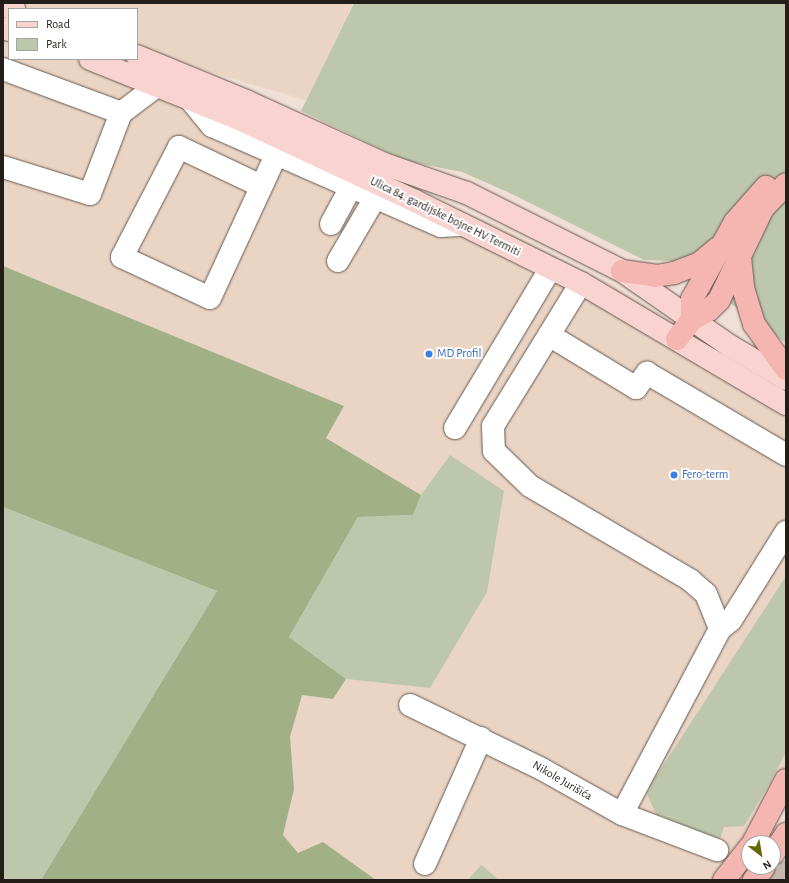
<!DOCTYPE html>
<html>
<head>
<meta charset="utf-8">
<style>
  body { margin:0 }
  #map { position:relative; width:789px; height:883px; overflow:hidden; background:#efdfd4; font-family:"Alegreya Sans",sans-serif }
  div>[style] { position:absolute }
  .built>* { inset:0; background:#ead4c4 }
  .green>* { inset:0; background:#bdc7ac }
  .forest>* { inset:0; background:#a2b088 }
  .minor-tunnel>* { height:22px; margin-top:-11px; transform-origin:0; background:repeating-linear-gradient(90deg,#c6b8af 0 22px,transparent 0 33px) }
  .roads { filter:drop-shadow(0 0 1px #66594f) drop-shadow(0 0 1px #66594f) }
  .minor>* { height:22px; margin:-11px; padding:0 11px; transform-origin:11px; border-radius:11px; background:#fff }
  .major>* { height:22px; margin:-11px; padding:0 11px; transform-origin:11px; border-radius:11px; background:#f9d3d0 }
  .highway>* { height:22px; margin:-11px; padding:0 11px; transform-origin:11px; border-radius:11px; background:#f5b5b0 }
  .dots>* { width:11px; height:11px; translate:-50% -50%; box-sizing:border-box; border:2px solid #fff; border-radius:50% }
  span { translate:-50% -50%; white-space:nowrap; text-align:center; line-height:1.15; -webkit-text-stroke:4px #fff; paint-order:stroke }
  .street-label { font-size:12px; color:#241e1a }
  .shop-label { font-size:12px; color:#366cbe }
  .left { translate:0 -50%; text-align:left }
  .frame { position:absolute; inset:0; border:4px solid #241e1a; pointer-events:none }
  .legend { position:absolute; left:8px; top:8px; width:130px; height:52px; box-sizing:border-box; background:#fff; border:1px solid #a7a5a3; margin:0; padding:5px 7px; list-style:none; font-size:12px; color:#241e1a }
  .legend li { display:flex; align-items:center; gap:8px; height:20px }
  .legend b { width:20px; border:1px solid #a7a5a3 }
  .north { position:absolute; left:741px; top:835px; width:40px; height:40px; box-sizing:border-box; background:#fff; border:1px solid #a7a5a3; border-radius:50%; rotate:149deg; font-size:11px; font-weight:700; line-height:16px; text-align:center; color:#241e1a }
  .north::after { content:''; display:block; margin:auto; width:14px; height:18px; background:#686600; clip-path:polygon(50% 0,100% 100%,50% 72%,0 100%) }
</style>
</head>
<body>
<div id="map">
  <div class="built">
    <div style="clip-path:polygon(3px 3px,353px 3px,306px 100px,137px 51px,137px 9px,9px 9px)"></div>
    <div style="clip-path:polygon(3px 19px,9px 21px,9px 59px,99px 59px,498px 226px,611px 284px,786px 393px,786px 805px,763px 843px,749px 843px,749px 867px,767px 867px,786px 874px,786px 880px,376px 880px,323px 842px,298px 853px,283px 835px,293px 789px,290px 737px,302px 694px,333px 699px,346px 679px,430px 688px,450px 455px,421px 495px,326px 438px,344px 406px,3px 266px)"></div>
  </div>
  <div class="green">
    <div style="clip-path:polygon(354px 3px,786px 3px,786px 343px,671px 261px,644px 260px,512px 194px,462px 172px,406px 161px,301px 111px)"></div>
    <div style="clip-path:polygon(450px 455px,504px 491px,487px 592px,430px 688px,346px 679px,289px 637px,358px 517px,413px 515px,421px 495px)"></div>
    <div style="clip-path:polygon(3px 507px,217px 591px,41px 880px,3px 880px)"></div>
    <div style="clip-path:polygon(786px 576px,786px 752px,770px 783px,744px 826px,724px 827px,720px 839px,656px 814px,647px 794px,651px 784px)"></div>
    <div style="clip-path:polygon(786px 858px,786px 878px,769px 880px,785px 860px)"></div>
    <div style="clip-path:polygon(481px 865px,499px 880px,468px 880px)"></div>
  </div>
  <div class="forest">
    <div style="clip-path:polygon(3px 266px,344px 406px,326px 438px,421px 495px,413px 515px,358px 517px,289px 637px,346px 679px,333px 699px,302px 695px,290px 737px,294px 789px,283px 835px,298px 853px,323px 842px,376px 880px,41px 880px,217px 591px,3px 507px)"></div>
  </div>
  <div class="minor-tunnel">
    <div style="left:767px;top:867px;width:20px;rotate:20deg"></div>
  </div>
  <div class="roads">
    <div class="minor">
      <div style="left:3px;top:69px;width:126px;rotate:20.4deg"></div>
      <div style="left:121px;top:113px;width:46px;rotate:-37.1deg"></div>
      <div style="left:190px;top:99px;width:35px;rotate:51deg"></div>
      <div style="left:212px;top:126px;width:250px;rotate:23.6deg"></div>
      <div style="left:441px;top:226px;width:22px;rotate:-3deg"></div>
      <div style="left:3px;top:167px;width:91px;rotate:17.2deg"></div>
      <div style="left:90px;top:194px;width:87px;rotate:-69.1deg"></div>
      <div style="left:261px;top:186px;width:91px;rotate:-154.6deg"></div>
      <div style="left:179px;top:147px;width:124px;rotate:117.4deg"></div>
      <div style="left:122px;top:257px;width:97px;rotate:25deg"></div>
      <div style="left:210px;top:298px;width:157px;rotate:-65.2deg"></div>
      <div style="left:331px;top:224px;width:42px;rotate:-61.6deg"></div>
      <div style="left:338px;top:261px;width:73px;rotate:-59.6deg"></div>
      <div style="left:581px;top:283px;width:168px;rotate:121.6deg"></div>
      <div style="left:493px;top:426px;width:25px;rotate:88deg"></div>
      <div style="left:494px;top:451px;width:50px;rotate:44.2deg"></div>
      <div style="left:530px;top:486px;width:186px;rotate:30.4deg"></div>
      <div style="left:690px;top:580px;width:21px;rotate:41deg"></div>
      <div style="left:706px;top:594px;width:38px;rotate:68deg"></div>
      <div style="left:720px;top:629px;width:209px;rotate:117.9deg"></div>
      <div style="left:549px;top:335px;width:102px;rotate:31.3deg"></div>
      <div style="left:636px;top:388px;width:19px;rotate:-54deg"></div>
      <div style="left:647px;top:373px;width:161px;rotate:30.5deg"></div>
      <div style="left:455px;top:428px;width:185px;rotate:-59.1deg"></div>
      <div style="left:720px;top:629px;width:14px;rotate:-39deg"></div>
      <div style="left:731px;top:620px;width:104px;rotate:-58deg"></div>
      <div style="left:410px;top:705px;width:144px;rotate:25.9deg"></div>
      <div style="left:540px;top:768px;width:94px;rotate:29.3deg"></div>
      <div style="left:622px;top:814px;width:102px;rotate:20.8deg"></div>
      <div style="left:425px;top:864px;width:138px;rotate:-66deg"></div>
    </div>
    <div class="major">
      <div style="left:3px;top:5px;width:12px;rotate:20deg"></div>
      <div style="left:3px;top:28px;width:6px;rotate:18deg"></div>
      <div style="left:137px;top:56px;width:118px;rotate:22.4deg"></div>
      <div style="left:246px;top:101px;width:152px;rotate:24.5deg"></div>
      <div style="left:384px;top:164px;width:88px;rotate:19.3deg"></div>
      <div style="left:467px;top:193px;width:174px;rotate:26.7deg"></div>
      <div style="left:622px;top:271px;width:131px;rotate:34.8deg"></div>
      <div style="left:730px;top:346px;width:65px;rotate:30.5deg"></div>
      <div style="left:90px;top:59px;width:158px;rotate:21.9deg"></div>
      <div style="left:237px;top:118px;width:196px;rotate:25deg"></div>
      <div style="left:415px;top:201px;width:185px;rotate:26.3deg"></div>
      <div style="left:581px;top:283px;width:238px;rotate:30.6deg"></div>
    </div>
    <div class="highway">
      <div style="left:740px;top:257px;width:31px;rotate:84deg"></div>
      <div style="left:743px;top:288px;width:38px;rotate:73deg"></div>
      <div style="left:754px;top:324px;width:55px;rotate:54.6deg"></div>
      <div style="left:622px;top:271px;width:34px;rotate:8deg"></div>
      <div style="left:656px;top:276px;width:18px;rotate:-9deg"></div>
      <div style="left:674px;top:273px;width:28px;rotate:-21deg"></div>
      <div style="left:700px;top:263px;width:23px;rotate:-40deg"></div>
      <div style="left:692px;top:319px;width:20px;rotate:-90deg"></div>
      <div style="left:692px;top:299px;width:88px;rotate:-60.8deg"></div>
      <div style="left:735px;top:222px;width:47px;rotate:-48.5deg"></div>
      <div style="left:677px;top:339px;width:25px;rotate:-53deg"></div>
      <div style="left:692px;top:319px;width:19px;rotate:-28deg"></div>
      <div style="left:709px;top:310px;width:14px;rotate:-45deg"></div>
      <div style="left:719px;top:300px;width:102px;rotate:-64.4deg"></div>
      <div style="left:763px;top:208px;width:33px;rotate:-46deg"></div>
      <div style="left:753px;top:843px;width:71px;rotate:-62.4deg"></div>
      <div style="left:773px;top:854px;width:24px;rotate:-57deg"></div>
      <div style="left:724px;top:880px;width:41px;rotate:-52deg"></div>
      <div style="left:754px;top:880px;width:16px;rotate:-52deg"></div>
    </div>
  </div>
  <div class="dots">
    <div style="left:429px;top:354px;background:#3f7fe0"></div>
    <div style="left:674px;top:475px;background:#3f7fe0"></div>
  </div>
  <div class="street-label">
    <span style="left:445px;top:217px;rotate:26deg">Ulica 84. gardijske bojne HV Termiti</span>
    <span style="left:562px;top:781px;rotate:30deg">Nikole Jurišića</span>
  </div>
  <div class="shop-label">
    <span class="left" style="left:437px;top:354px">MD Profil</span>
    <span class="left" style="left:682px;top:475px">Fero-term</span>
  </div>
  <div class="frame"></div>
  <ul class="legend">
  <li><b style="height:5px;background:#f9d3d0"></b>Road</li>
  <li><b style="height:11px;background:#bdc7ac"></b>Park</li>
  </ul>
  <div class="north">N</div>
</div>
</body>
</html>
